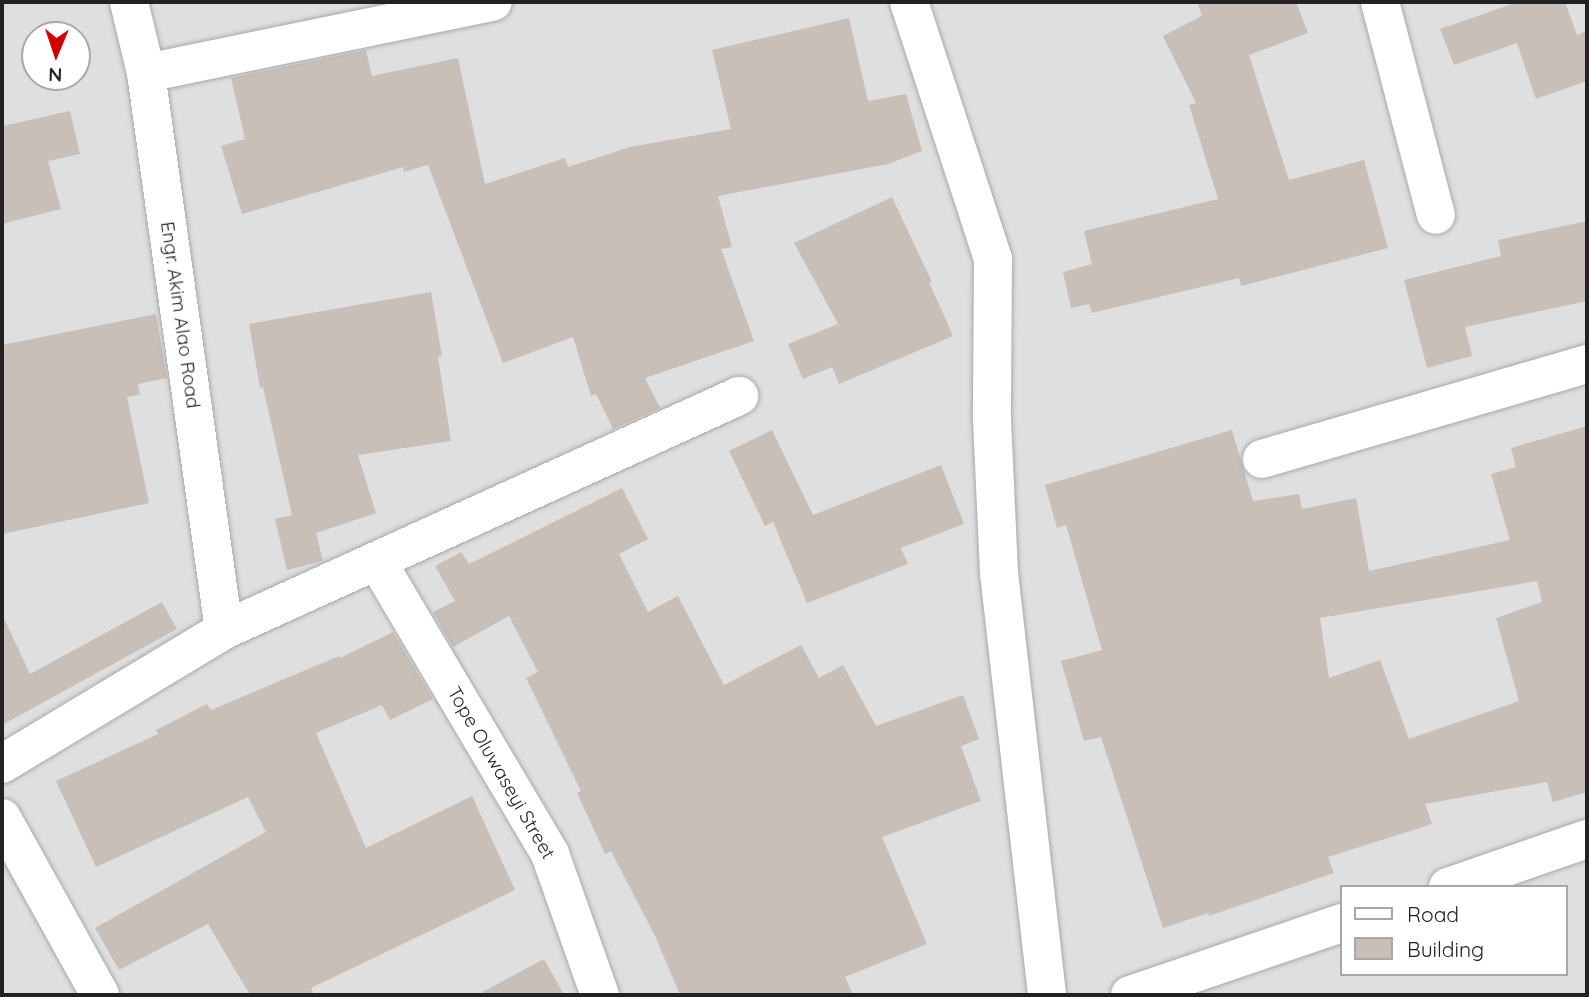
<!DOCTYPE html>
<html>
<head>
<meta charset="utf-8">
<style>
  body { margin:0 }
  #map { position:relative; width:1589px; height:997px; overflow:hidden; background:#f2efe9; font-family:Quicksand,sans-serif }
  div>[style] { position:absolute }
  .residential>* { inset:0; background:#e0dfdf }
  .building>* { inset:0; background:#c7bfb8 }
  .roads { filter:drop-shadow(0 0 2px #a9a9a9) drop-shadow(0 0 2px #a9a9a9) }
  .minor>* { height:38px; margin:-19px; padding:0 19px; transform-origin:19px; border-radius:19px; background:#fff }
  span { translate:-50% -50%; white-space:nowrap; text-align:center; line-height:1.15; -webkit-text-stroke:6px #fff; paint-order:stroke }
  .street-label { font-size:19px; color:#222 }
  .frame { position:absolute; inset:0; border:4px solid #222; pointer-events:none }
  .legend { position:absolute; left:1340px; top:885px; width:228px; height:91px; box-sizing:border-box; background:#fff; border:2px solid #a7a7a7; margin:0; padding:9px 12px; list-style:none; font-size:21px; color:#222 }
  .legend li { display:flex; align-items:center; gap:14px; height:35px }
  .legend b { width:35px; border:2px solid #a7a7a7 }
  .north { position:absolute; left:21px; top:21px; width:70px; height:70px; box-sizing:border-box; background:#fff; border:2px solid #a7a7a7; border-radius:50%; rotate:182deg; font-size:19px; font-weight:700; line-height:28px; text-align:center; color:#222 }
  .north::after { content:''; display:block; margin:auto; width:24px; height:32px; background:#d40000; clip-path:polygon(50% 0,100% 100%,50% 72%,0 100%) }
</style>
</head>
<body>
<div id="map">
  <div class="residential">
    <div style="clip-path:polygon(evenodd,2px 2px,1587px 2px,1587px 995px,2px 995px,2px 2px,35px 35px,77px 35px,77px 77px,35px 77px,35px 35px,2px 2px,1342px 887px,1566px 887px,1566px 974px,1342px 974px,1342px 887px)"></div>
  </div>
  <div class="building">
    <div style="clip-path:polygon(1197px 2px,1296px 2px,1308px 33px,1249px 55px,1289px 180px,1364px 160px,1388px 248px,1241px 286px,1239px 278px,1092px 313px,1089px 304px,1071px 308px,1063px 272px,1092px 264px,1084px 231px,1218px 199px,1189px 105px,1196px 103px,1163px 36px,1202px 16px)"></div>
    <div style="clip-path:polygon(1518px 2px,1565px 2px,1577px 35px,1587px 31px,1587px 81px,1536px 99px,1517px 43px,1454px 65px,1440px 29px)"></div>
    <div style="clip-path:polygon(849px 18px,868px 101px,906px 94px,922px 151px,888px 164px,718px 196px,732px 247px,721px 249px,754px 341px,645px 378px,660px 408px,613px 429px,596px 394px,591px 396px,573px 337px,503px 363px,428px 165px,404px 172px,403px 167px,242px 214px,221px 146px,245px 139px,231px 78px,366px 50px,372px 76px,458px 58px,485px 184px,565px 158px,568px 167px,630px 147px,731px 129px,712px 50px)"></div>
    <div style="clip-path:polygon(70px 111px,80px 154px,48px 161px,61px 209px,2px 224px,2px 126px)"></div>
    <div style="clip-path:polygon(892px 197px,932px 282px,929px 282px,953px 336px,839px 384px,832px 367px,803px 379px,788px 344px,838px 324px,794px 243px)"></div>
    <div style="clip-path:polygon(1587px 221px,1587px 301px,1465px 327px,1472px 356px,1427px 368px,1404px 280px,1501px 256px,1498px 240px)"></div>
    <div style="clip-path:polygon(431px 292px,442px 356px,438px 357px,451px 441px,358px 455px,376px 513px,316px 533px,323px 561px,287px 570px,275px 519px,292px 515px,263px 387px,260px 388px,249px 324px)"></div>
    <div style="clip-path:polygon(156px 314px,167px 378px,138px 384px,140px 395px,127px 397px,149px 503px,2px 534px,2px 345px)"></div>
    <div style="clip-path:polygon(evenodd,1587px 426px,1587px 792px,1553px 802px,1547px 782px,1425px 804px,1432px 824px,1328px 857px,1334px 873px,1209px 916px,1208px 913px,1163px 928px,1101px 737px,1084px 741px,1061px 661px,1102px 650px,1066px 525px,1057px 528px,1045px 485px,1232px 430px,1253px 501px,1299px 494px,1302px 509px,1356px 498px,1369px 571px,1510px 540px,1491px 474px,1516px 467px,1511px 448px,1587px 426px,1537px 581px,1542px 602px,1496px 618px,1519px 701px,1409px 739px,1380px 660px,1329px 678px,1320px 618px,1537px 581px)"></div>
    <div style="clip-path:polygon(772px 430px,813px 515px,941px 465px,964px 524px,901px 548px,908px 564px,807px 603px,773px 522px,765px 526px,729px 451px)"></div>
    <div style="clip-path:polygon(622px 488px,648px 539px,619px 554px,648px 612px,678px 596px,724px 685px,801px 645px,819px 678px,843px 665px,876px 726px,963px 695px,979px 739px,961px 746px,981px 801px,882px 837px,927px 944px,845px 977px,853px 995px,680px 995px,655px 936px,611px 851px,605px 854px,577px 793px,581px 791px,526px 678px,538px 672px,509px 616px,453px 647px,433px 612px,455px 601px,435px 566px,461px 552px,469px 564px)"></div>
    <div style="clip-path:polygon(162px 602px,177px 629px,2px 725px,2px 614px,30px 674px)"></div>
    <div style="clip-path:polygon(393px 632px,433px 699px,390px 720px,382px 705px,316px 733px,366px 848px,472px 796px,515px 890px,311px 988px,314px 995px,250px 995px,208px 924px,119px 970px,95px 928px,266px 832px,248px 797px,96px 867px,56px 781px,158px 734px,156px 730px,207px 704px,211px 710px,339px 656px,340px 658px)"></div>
    <div style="clip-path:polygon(544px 959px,564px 995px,477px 995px)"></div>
  </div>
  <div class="roads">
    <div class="minor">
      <div style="left:129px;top:2px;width:73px;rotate:76.5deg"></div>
      <div style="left:146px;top:73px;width:562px;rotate:82.03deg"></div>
      <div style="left:909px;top:2px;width:270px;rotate:71.9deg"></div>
      <div style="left:993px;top:259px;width:160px;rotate:90.4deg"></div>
      <div style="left:992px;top:419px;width:154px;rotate:87.4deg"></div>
      <div style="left:999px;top:573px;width:425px;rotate:83.5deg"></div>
      <div style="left:1380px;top:2px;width:220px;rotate:75.3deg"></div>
      <div style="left:146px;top:73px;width:354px;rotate:-11.6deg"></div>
      <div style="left:1262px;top:459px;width:339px;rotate:-16.3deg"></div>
      <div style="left:378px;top:563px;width:338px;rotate:59.4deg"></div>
      <div style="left:550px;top:854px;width:150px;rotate:70.5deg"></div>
      <div style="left:2px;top:764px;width:259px;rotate:-31.1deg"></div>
      <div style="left:224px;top:630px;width:566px;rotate:-24.44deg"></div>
      <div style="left:2px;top:818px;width:202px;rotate:61deg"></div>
      <div style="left:1448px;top:887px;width:147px;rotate:-19.1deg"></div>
      <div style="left:1130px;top:995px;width:224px;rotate:-18.8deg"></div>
    </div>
  </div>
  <div class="street-label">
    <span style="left:180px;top:315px;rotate:82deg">Engr. Akim Alao Road</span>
    <span style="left:501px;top:773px;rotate:60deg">Tope Oluwaseyi Street</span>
  </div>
  <div class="frame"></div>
  <ul class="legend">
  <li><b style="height:9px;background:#fff"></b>Road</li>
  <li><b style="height:19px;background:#c7bfb8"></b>Building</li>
  </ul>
  <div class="north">N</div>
</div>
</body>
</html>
